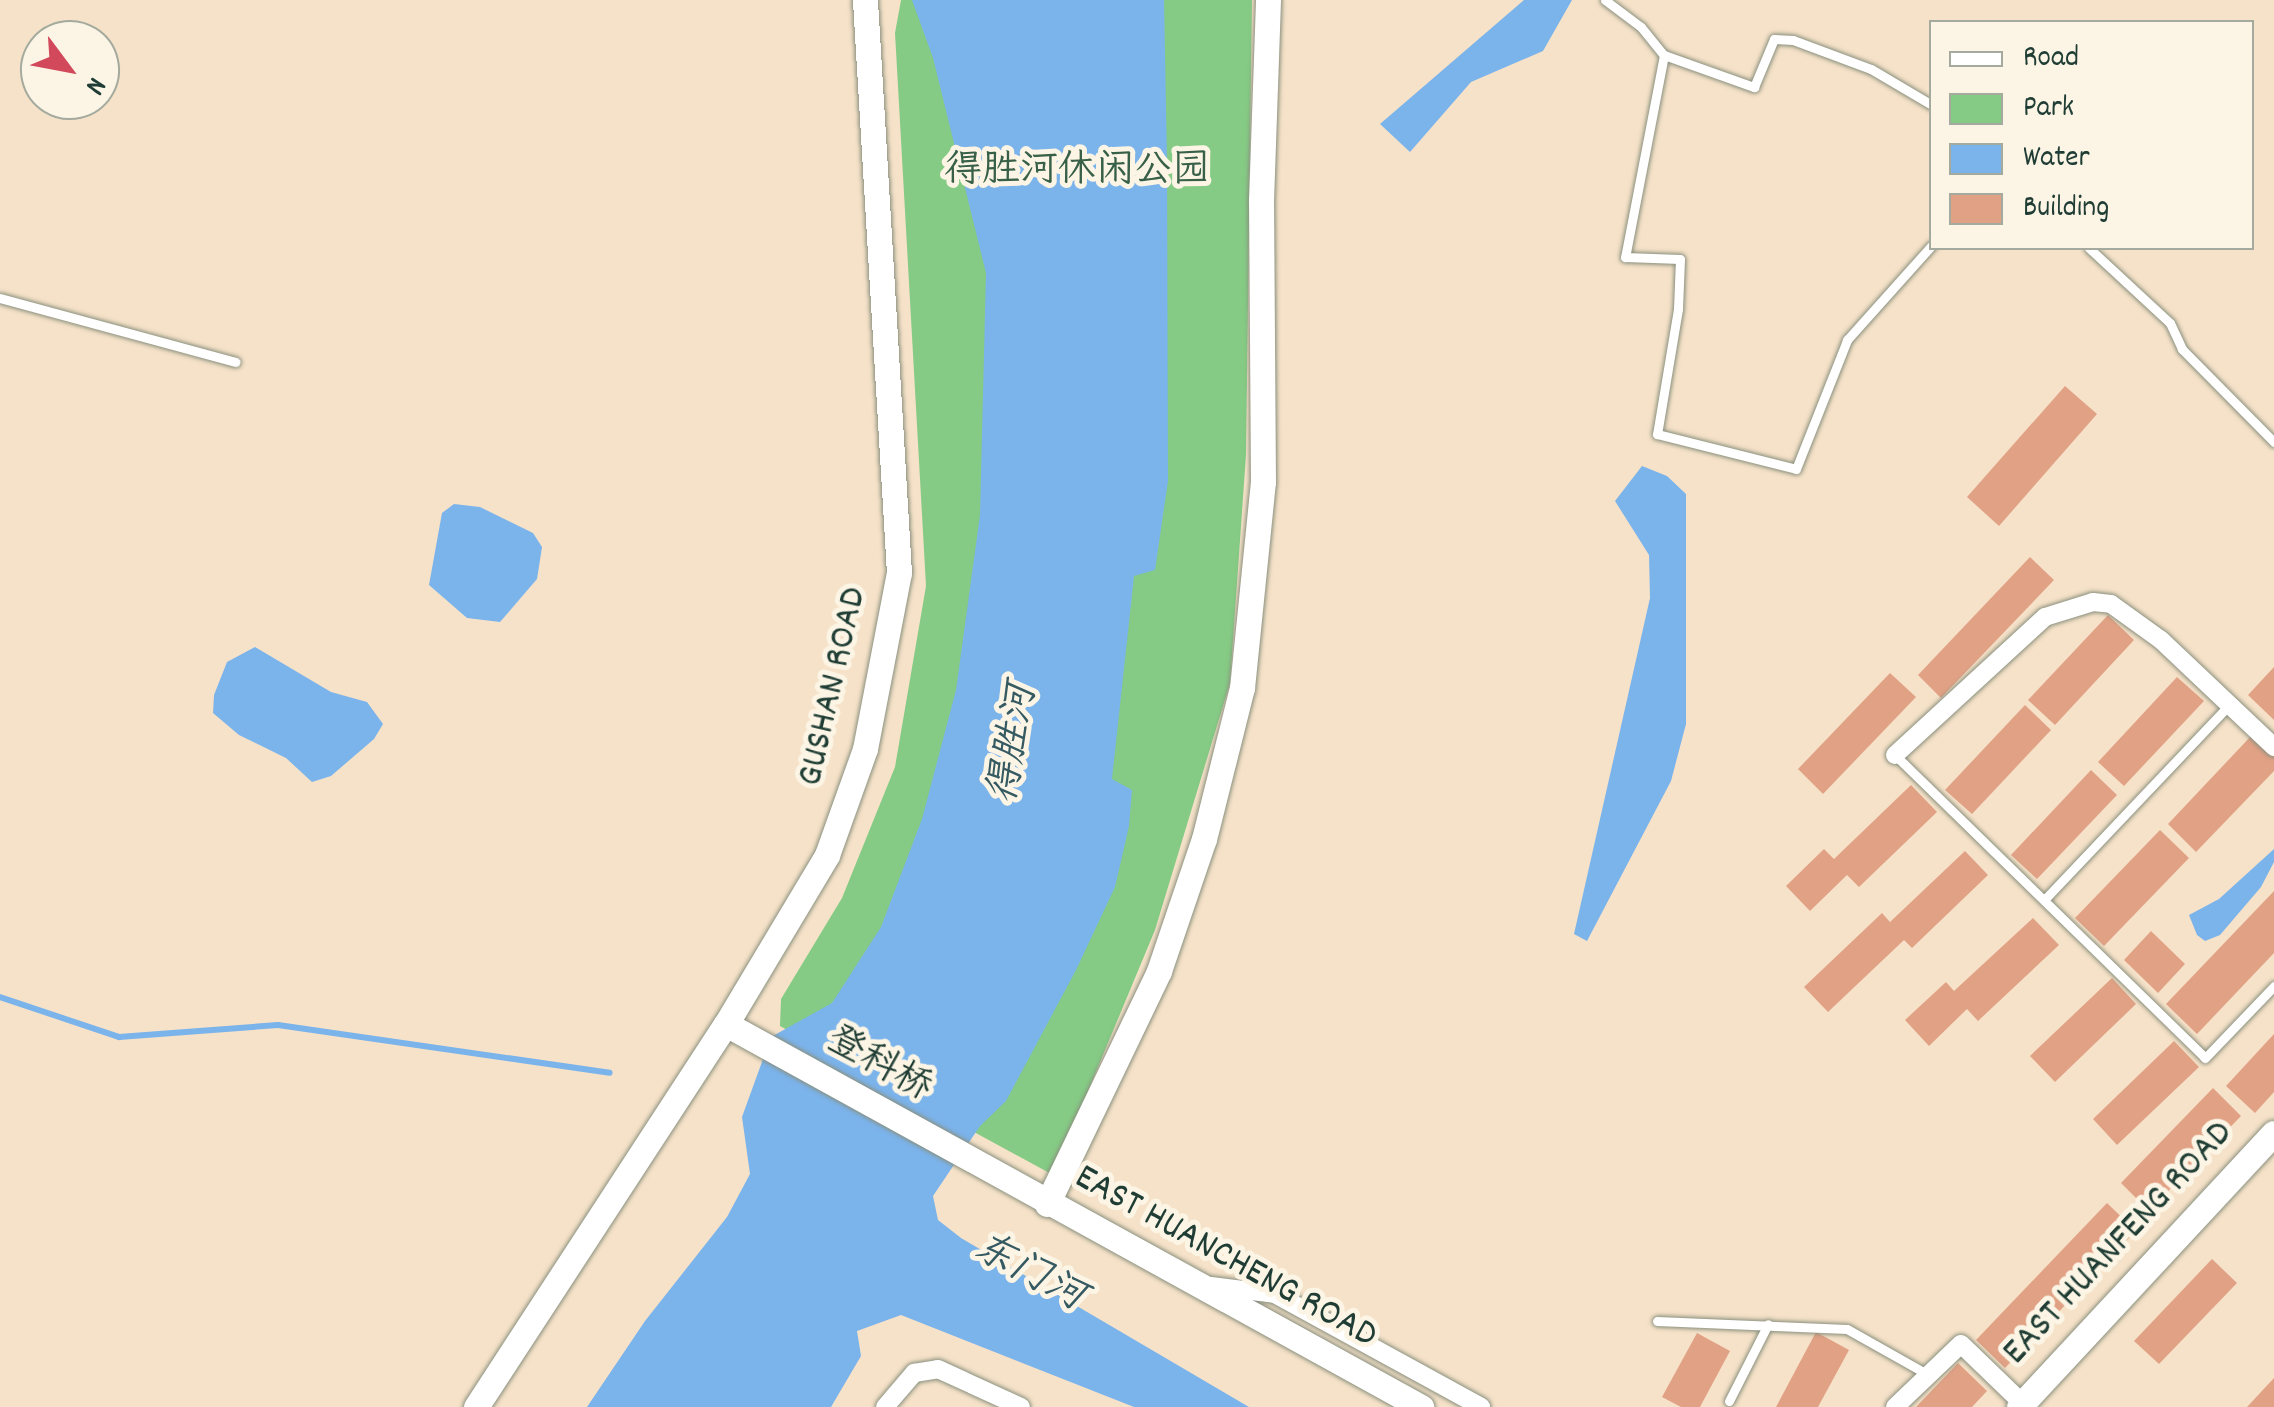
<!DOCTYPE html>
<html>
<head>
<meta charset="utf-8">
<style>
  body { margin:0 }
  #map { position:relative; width:2274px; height:1407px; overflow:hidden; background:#f6e2c9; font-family:Dekko,"LXGW WenKai TC",sans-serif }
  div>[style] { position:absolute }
  .green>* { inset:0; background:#85cb85 }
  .water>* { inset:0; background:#7bb3eb }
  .stream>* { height:6px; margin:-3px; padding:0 3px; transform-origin:3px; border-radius:3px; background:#7bb3eb }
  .building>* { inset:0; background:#e1a185 }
  .roads { filter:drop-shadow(0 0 2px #8a907e) drop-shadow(0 0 2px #8a907e) }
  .lane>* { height:9px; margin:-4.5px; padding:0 4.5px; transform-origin:4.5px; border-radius:4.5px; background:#fff }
  .street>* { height:18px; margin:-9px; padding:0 9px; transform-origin:9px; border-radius:9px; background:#fff }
  .secondary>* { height:25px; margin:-12.5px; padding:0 12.5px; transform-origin:12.5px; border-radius:12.5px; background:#fff }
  span { translate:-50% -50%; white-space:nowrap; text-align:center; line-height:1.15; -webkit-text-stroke:10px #fcf5e5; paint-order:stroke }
  .park-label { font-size:38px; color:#386048 }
  .street-label { font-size:38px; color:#1f3d34 }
  .water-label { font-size:40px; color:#365a62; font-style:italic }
  .legend { position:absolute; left:1929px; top:20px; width:325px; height:230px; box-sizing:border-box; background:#fcf5e5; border:2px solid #a4ab9e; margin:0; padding:12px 18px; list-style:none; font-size:30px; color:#1f3d34 }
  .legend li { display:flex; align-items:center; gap:20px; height:50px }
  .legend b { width:50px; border:2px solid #a4ab9e }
  .north { position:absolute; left:20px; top:20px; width:100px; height:100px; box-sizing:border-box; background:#fcf5e5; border:2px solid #a4ab9e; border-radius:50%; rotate:122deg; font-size:28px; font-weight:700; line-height:40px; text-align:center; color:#1f3d34 }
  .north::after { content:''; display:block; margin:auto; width:35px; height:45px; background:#d1495b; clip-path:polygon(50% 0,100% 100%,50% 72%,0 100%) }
</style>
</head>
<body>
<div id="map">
  <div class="green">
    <div style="clip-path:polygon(901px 0,1252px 0,1246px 455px,1230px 683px,1155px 930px,1053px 1175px,780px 1026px,781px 999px,842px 898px,895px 767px,926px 586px,895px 33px)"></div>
  </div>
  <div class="water">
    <div style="clip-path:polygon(912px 0,1164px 0,1167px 160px,1168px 481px,1155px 570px,1134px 576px,1112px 779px,1132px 790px,1129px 826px,1115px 887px,1076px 970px,1006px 1101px,980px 1126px,933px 1196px,938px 1220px,961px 1238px,1249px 1407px,1134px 1407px,901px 1315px,857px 1331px,861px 1356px,831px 1407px,587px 1407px,645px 1321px,727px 1217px,750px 1174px,742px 1117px,771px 1037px,832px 1003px,881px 927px,922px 819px,956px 690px,980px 515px,986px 273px,933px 58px)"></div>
    <div style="clip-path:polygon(1524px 0,1572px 0,1543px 51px,1471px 82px,1410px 152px,1380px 124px)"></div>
    <div style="clip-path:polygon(1642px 466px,1667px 476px,1686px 494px,1686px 724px,1671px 781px,1587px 941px,1574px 934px,1650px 598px,1649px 555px,1615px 501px)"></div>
    <div style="clip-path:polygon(454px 504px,480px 507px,533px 533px,542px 547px,537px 579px,500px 622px,467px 618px,429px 585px,442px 513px)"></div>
    <div style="clip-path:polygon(255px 647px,331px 692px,367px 702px,383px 724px,374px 739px,331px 776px,312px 782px,286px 758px,239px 735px,213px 713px,214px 695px,227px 662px)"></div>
    <div style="clip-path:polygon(2274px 849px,2274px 862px,2261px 887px,2220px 935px,2205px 941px,2197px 935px,2189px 915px,2219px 899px)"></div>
  </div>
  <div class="stream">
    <div style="left:0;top:997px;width:126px;rotate:18.6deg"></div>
    <div style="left:119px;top:1037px;width:159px;rotate:-4.3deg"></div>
    <div style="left:278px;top:1025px;width:335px;rotate:8.2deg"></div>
  </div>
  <div class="building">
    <div style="clip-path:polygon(2065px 386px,2097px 414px,1999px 526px,1967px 497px)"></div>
    <div style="clip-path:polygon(2030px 557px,2054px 580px,1941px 698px,1918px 675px)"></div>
    <div style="clip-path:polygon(2108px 615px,2134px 640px,2055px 725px,2028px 700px)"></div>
    <div style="clip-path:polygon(2274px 667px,2274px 720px,2248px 695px)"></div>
    <div style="clip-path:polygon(1890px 673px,1916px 697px,1823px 794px,1798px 769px)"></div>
    <div style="clip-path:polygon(2177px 677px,2204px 701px,2124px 786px,2098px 762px)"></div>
    <div style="clip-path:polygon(2025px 705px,2051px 730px,1972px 814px,1945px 790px)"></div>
    <div style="clip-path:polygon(2252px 735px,2274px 756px,2274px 771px,2196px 852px,2168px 824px)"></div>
    <div style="clip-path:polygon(2091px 770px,2117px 795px,2037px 879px,2011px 855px)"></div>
    <div style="clip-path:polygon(1911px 785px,1937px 812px,1859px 887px,1847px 875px,1810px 911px,1786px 886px,1824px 849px,1834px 859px)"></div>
    <div style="clip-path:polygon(2160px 830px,2189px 858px,2104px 946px,2075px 918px)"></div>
    <div style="clip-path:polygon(1965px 851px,1988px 875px,1912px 948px,1904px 940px,1828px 1012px,1804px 987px,1882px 913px,1890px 922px)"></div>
    <div style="clip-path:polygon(2274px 891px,2274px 953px,2197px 1034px,2166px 1004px)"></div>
    <div style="clip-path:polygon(2033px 918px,2059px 945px,1978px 1021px,1967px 1009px,1929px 1046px,1905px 1020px,1946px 982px,1954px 991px)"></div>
    <div style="clip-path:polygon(2151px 931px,2185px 964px,2158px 993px,2124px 960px)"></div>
    <div style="clip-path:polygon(2112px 978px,2136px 1004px,2055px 1082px,2030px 1056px)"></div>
    <div style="clip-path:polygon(2274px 1034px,2274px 1092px,2255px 1113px,2226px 1086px)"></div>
    <div style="clip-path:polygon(2174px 1041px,2199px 1067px,2117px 1145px,2093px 1119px)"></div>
    <div style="clip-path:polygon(2213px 1088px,2241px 1116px,2149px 1211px,2121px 1183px)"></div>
    <div style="clip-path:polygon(2107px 1203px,2136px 1231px,2005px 1368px,1976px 1340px)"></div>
    <div style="clip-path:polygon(2212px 1259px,2237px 1283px,2159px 1364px,2134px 1341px)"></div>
    <div style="clip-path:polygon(1816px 1332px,1849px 1350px,1818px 1407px,1776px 1407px)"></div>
    <div style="clip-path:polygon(1697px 1333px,1730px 1351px,1700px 1407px,1681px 1407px,1662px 1397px)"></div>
    <div style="clip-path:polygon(1958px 1363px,1987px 1391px,1972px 1407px,1916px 1407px)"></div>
    <div style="clip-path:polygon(2274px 1378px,2274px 1407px,2247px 1407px)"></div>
  </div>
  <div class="roads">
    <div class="lane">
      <div style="left:1605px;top:0;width:45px;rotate:36.9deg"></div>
      <div style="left:1641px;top:27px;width:36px;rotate:51deg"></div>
      <div style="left:1664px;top:55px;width:206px;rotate:100.9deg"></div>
      <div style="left:1625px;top:257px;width:55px;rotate:2.1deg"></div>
      <div style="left:1680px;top:259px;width:50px;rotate:92.3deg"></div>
      <div style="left:1678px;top:309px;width:127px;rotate:99.5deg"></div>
      <div style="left:1657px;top:434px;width:143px;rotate:14.1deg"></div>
      <div style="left:1796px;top:469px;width:139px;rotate:-68.4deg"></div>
      <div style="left:1847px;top:340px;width:127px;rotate:-48.2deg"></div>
      <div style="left:1664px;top:55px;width:96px;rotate:19.6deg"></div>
      <div style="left:1754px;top:87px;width:52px;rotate:-67.4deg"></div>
      <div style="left:1774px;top:39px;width:19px;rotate:3deg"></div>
      <div style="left:1793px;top:40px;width:83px;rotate:20.4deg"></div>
      <div style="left:1871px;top:69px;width:71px;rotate:30.5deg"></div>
      <div style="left:2089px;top:248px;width:110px;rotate:42.8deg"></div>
      <div style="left:2170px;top:323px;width:29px;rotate:65deg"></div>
      <div style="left:2182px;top:349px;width:131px;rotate:45.3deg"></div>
      <div style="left:0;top:298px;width:244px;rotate:15.2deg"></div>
      <div style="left:1895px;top:755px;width:433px;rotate:44.3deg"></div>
      <div style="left:2205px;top:1058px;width:100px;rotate:-46.2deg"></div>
      <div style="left:2044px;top:900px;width:269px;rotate:-46.5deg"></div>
      <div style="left:1657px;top:1321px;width:190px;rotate:2.4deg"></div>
      <div style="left:1847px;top:1329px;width:92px;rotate:29.4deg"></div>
      <div style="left:1729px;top:1401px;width:86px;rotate:-63.1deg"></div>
    </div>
    <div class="street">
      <div style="left:1895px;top:755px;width:204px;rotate:-42.6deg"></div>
      <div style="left:2045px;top:617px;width:50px;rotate:-17.4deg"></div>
      <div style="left:2093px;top:602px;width:18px;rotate:6deg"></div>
      <div style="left:2111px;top:604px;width:62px;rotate:35.8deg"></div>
      <div style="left:2161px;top:640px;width:156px;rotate:43.4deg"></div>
      <div style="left:1211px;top:1286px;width:64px;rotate:7.1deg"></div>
      <div style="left:1275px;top:1294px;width:235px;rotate:28.7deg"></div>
      <div style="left:885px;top:1407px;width:45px;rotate:-49.5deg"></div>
      <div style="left:914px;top:1373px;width:24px;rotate:-9deg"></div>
      <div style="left:938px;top:1369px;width:91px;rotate:24.6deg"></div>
      <div style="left:1895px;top:1407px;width:91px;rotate:-43.7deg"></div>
      <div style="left:1961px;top:1344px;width:85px;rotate:44deg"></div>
    </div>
    <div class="secondary">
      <div style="left:726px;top:1024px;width:794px;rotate:28.86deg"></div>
      <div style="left:1047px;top:1204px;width:259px;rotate:-64.3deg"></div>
      <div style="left:1159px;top:971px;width:139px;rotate:-71.2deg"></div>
      <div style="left:1204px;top:839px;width:156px;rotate:-75.9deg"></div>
      <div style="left:1242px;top:688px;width:207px;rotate:-84.2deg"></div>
      <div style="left:1263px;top:482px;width:281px;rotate:-90.4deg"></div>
      <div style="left:1261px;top:201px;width:201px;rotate:-88deg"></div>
      <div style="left:476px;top:1407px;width:457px;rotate:-56.9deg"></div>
      <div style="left:726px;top:1024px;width:197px;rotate:-59.1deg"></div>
      <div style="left:827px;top:855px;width:113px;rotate:-70.3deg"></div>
      <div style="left:865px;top:749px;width:179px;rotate:-79.1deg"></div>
      <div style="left:899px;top:573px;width:574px;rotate:-93.4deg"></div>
      <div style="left:2019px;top:1407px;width:374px;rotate:-47.1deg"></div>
    </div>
  </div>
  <div class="park-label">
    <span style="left:1077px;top:173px">得胜河休闲公园</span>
  </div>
  <div class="street-label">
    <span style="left:834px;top:687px;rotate:-77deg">GUSHAN ROAD</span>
    <span style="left:878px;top:1066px;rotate:29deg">登科桥</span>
    <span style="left:2119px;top:1244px;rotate:-47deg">EAST HUANFENG ROAD</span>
    <span style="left:1225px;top:1258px;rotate:29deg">EAST HUANCHENG ROAD</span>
  </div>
  <div class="water-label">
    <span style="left:1016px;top:744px;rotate:-80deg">得胜河</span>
    <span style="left:1028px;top:1275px;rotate:28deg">东门河</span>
  </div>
  <ul class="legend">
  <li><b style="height:12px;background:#fff"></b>Road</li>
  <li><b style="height:28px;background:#85cb85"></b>Park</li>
  <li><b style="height:28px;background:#7bb3eb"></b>Water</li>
  <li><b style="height:28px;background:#e1a185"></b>Building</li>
  </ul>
  <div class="north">N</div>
</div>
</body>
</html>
